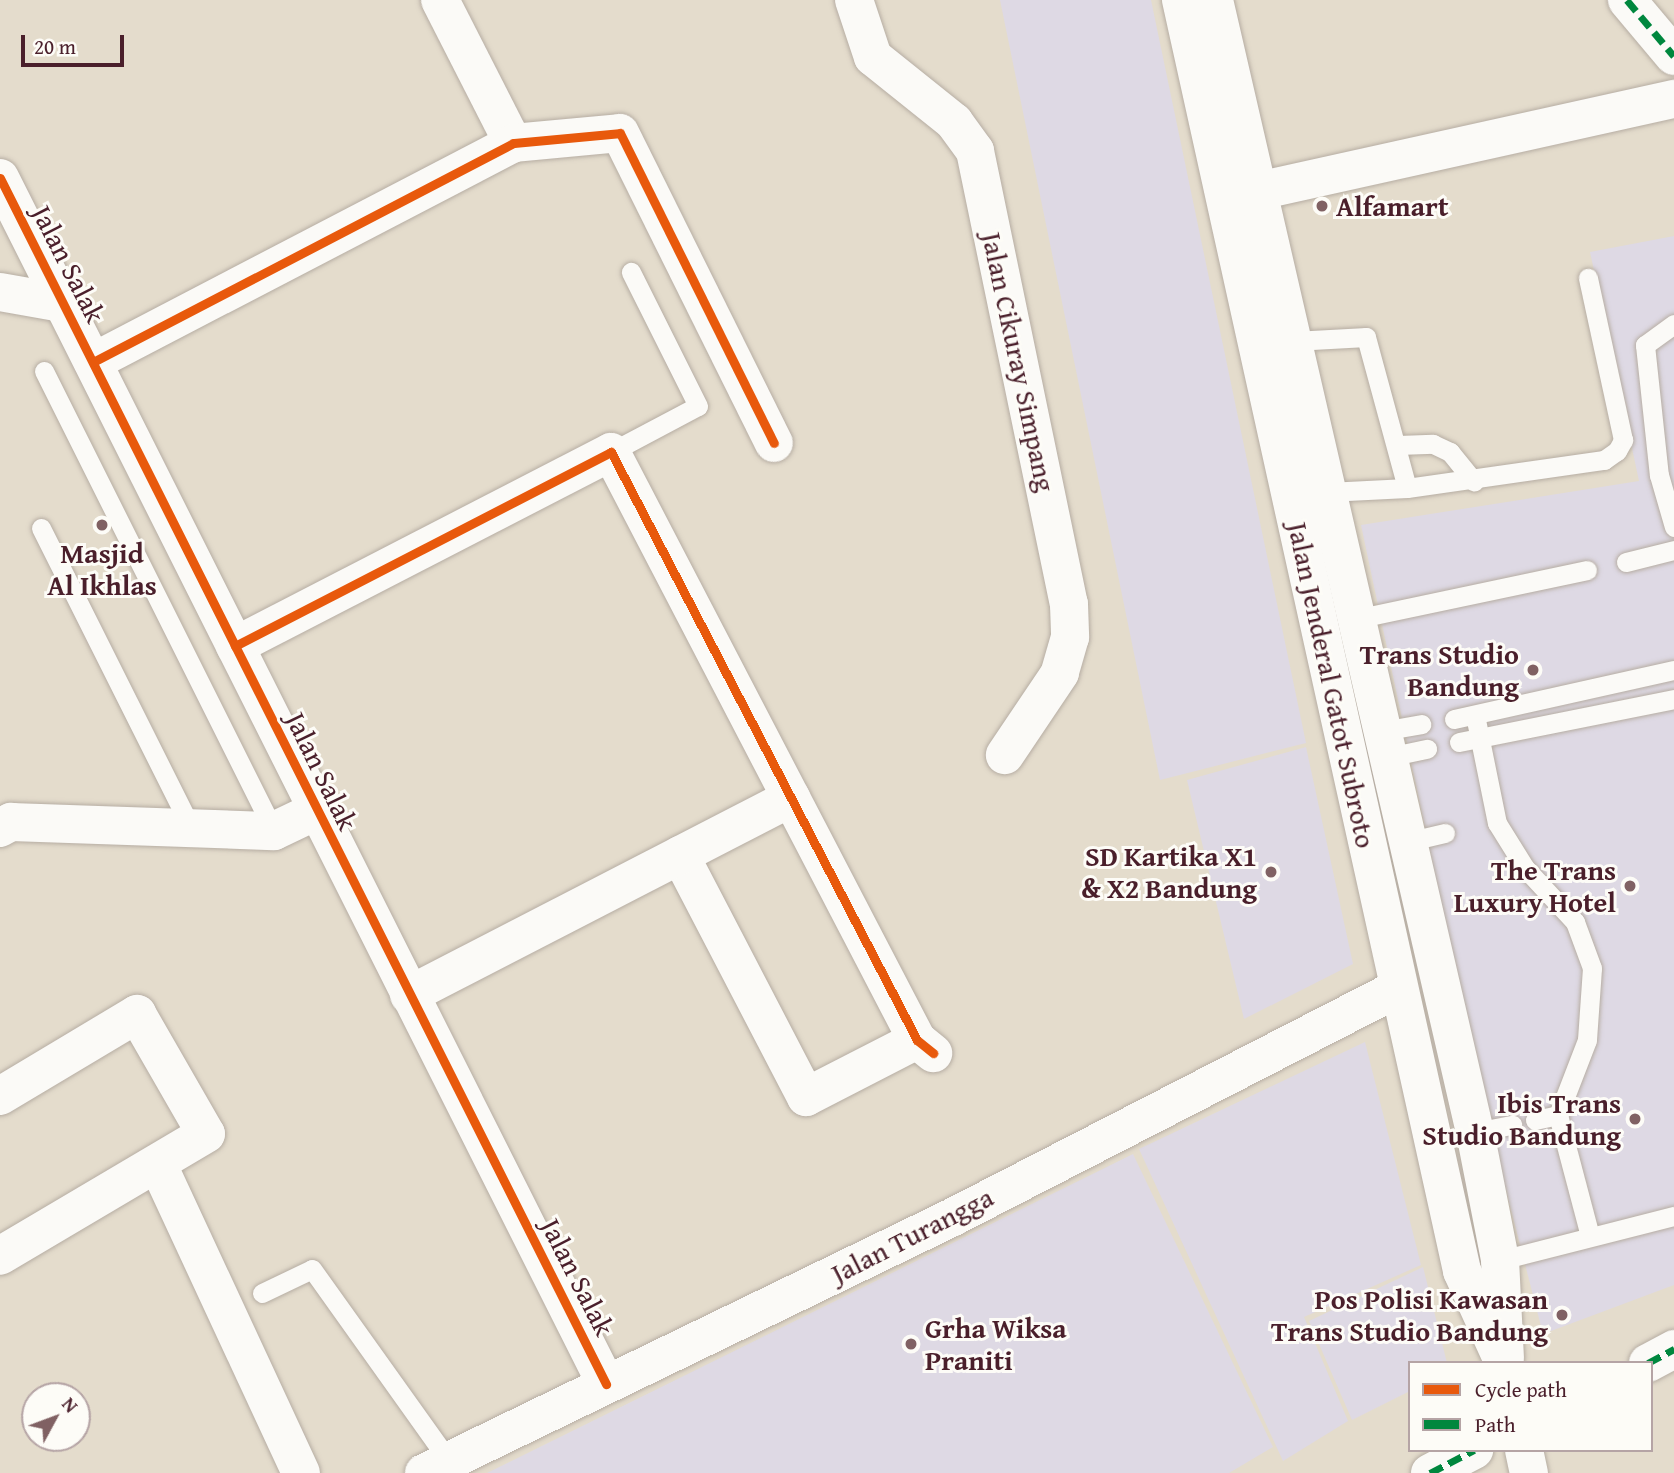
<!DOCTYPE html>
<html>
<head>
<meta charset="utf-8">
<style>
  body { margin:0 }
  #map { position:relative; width:1674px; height:1473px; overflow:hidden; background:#e4dccc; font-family:"Gentium Book Plus",serif }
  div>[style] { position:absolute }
  .built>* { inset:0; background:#ded9e4 }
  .roads { filter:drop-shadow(0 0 2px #b6ada3) drop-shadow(0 0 2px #b6ada3) }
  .service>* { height:19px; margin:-9.5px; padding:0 9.5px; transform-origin:9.5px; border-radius:9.5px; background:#fbfaf7 }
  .minor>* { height:38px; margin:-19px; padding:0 19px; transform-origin:19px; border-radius:19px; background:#fbfaf7 }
  .secondary>* { height:38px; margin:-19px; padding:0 19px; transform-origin:19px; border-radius:19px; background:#fbfaf7 }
  .primary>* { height:38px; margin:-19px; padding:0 19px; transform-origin:19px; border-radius:19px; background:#fbfaf7 }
  .quiet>* { height:7px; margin-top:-3.5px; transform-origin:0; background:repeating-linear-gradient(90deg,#00873e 0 14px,transparent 0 21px) }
  .cycleway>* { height:9px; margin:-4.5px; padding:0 4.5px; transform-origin:4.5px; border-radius:4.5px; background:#e8590c }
  .dots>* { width:19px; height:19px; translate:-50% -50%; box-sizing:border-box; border:4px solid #fdfcf7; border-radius:50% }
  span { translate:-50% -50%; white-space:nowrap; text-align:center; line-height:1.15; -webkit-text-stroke:6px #fdfcf7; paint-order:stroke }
  .poi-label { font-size:28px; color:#4a1f2b; font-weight:700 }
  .left { translate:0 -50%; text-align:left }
  .right { translate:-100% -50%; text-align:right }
  .street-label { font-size:28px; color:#4a1f2b }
  .legend { position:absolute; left:1408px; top:1361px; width:245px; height:91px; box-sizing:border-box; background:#fdfcf7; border:2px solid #b5a4a5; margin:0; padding:9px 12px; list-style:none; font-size:21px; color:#4a1f2b }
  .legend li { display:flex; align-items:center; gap:14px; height:35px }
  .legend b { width:35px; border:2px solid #b5a4a5 }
  .north { position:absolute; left:21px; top:1382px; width:70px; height:70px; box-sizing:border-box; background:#fdfcf7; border:2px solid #b5a4a5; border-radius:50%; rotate:49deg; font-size:19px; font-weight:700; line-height:28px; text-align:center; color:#4a1f2b }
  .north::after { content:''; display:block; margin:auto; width:24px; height:32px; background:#806163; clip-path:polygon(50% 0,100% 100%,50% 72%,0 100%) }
  .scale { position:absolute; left:21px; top:35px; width:103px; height:32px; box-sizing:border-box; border:4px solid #4a1f2b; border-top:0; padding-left:9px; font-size:21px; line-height:24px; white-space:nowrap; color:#4a1f2b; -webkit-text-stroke:5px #fdfcf7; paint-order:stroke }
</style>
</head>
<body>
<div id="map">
  <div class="built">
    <div style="clip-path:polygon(1000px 0,1151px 0,1306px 743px,1160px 780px)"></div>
    <div style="clip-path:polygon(1674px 236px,1674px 1285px,1543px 1334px,1482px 1097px,1361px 525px,1639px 481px,1590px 252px)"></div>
    <div style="clip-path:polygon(1306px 747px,1353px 964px,1244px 1019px,1187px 780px)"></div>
    <div style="clip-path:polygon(1365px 1042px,1421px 1265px,1304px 1317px,1348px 1421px,1283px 1461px,1139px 1149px)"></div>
    <div style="clip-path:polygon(1133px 1154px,1273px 1447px,1229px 1473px,487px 1473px)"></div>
    <div style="clip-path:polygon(1423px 1267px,1447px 1363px,1410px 1363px,1410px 1391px,1352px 1420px,1309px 1321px)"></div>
  </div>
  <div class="roads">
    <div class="service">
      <div style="left:1674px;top:324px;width:36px;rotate:144deg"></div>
      <div style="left:1645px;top:345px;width:131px;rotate:83.9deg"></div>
      <div style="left:1659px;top:475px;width:54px;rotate:73.9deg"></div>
      <div style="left:1294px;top:341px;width:72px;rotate:-3.2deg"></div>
      <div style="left:1366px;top:337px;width:156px;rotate:74.8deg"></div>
      <div style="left:1407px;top:488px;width:80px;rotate:177.1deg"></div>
      <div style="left:44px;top:371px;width:514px;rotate:63.43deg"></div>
      <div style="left:1398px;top:445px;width:35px;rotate:-2deg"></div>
      <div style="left:1433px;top:444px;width:19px;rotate:25deg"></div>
      <div style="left:1450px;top:452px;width:38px;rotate:51deg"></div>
      <div style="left:611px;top:452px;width:98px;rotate:-27.9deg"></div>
      <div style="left:698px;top:406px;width:150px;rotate:-116.6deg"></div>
      <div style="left:1407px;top:488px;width:199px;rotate:-8.1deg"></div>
      <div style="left:1604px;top:460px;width:16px;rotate:-35deg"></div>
      <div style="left:1617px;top:451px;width:13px;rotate:-61deg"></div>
      <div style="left:1623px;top:440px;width:166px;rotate:-102.2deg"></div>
      <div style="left:41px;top:528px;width:340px;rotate:63.4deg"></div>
      <div style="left:1626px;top:562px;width:49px;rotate:-14deg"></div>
      <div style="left:1355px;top:619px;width:237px;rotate:-11.9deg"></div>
      <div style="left:1475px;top:715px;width:110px;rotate:78.5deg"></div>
      <div style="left:1497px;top:823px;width:53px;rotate:58.1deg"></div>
      <div style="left:1525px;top:868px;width:74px;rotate:47.2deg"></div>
      <div style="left:1575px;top:922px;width:49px;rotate:69.7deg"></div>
      <div style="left:1592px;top:968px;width:72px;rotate:94deg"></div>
      <div style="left:1587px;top:1040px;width:80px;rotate:111.1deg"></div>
      <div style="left:1558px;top:1115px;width:125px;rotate:75.2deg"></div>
      <div style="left:1454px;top:719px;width:225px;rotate:-12.6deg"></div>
      <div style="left:1382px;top:731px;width:40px;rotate:-10deg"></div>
      <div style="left:1459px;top:742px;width:219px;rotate:-11.3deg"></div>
      <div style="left:1388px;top:757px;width:40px;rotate:-12deg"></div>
      <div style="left:1406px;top:842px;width:40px;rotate:-13deg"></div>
      <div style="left:1535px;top:1120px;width:24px;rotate:-12deg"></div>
      <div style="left:1475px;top:1132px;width:38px;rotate:-11deg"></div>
      <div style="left:1493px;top:1262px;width:187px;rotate:-14.3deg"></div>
      <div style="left:262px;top:1293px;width:55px;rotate:-25.6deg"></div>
      <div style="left:312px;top:1269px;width:236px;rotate:54.5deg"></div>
    </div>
    <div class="minor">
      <div style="left:440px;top:0;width:161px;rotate:63deg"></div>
      <div style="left:854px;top:0;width:60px;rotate:71.6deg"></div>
      <div style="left:873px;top:57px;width:104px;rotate:38.7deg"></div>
      <div style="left:954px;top:122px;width:36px;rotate:54deg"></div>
      <div style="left:975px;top:151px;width:463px;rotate:78.3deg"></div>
      <div style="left:1069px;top:604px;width:33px;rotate:88deg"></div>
      <div style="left:1070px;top:637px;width:37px;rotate:106deg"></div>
      <div style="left:1060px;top:673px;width:99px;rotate:123.9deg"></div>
      <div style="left:1627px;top:0;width:73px;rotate:50deg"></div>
      <div style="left:0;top:178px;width:1350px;rotate:63.32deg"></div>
      <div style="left:1258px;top:191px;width:426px;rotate:-12.5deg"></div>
      <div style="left:0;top:292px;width:63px;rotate:10.1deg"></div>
      <div style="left:93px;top:362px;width:474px;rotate:-27.5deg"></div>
      <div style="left:513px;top:143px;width:107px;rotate:-5.3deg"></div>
      <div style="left:620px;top:133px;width:346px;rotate:63.6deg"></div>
      <div style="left:235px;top:646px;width:423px;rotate:-27.3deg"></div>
      <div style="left:611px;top:452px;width:663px;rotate:62.51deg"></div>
      <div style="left:917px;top:1040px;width:21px;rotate:39deg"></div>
      <div style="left:0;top:828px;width:13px;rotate:-29deg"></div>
      <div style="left:11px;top:822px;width:263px;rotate:2deg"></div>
      <div style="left:274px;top:831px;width:47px;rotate:-25.5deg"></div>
      <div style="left:680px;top:855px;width:273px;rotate:62.5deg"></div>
      <div style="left:806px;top:1097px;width:125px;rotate:-27.2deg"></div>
      <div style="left:409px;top:995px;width:430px;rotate:-27.3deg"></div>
      <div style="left:0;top:1096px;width:160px;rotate:-30.9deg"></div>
      <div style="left:137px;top:1014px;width:138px;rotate:60.1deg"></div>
      <div style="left:206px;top:1134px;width:239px;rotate:149.4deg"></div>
      <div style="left:159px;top:1167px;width:337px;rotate:65.1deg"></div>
      <div style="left:1648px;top:1363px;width:30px;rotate:-28deg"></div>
      <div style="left:1430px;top:1473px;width:50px;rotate:-27.6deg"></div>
    </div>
    <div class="secondary">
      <div style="left:424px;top:1473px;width:588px;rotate:-25.82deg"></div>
      <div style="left:953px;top:1217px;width:498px;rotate:-27.2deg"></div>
    </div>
    <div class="primary">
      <div style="left:1181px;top:0;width:1302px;rotate:77.53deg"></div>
      <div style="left:1462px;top:1271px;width:101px;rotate:65.5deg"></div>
      <div style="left:1214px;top:0;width:1162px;rotate:77.02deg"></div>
      <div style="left:1475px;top:1132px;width:130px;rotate:78.9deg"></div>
      <div style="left:1500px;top:1260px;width:98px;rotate:87.1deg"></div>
      <div style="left:1524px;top:1450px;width:24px;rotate:78deg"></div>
    </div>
  </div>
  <div class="quiet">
    <div style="left:1627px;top:0;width:73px;rotate:50deg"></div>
    <div style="left:1648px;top:1363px;width:30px;rotate:-28deg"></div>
    <div style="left:1430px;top:1473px;width:50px;rotate:-27.6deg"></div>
  </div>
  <div class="cycleway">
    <div style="left:0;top:178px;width:1350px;rotate:63.32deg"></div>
    <div style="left:93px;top:362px;width:474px;rotate:-27.5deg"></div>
    <div style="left:513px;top:143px;width:107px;rotate:-5.3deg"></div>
    <div style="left:620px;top:133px;width:346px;rotate:63.6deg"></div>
    <div style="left:235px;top:646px;width:423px;rotate:-27.3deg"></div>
    <div style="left:611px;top:452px;width:663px;rotate:62.51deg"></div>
    <div style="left:917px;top:1040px;width:21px;rotate:39deg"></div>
  </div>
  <div class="dots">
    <div style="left:1322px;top:206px;background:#806163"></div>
    <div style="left:102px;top:525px;background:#806163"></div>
    <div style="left:1533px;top:670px;background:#806163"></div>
    <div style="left:1271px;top:872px;background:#806163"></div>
    <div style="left:1630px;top:886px;background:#806163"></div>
    <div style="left:1635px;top:1119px;background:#806163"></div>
    <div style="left:1562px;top:1315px;background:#806163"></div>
    <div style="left:911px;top:1344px;background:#806163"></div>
  </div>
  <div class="poi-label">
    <span class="left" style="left:1336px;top:206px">Alfamart</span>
    <span style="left:102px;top:569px">Masjid<br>Al Ikhlas</span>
    <span class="right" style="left:1519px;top:670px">Trans Studio<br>Bandung</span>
    <span class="right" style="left:1257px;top:872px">SD Kartika X1<br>&amp; X2 Bandung</span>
    <span class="right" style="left:1616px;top:886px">The Trans<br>Luxury Hotel</span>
    <span class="right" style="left:1621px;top:1119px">Ibis Trans<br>Studio Bandung</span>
    <span class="right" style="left:1548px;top:1315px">Pos Polisi Kawasan<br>Trans Studio Bandung</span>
    <span class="left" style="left:925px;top:1344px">Grha Wiksa<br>Praniti</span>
  </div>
  <div class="street-label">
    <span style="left:69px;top:264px;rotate:63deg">Jalan Salak</span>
    <span style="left:1019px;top:362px;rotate:78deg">Jalan Cikuray Simpang</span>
    <span style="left:1332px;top:685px;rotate:78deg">Jalan Jenderal Gatot Subroto</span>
    <span style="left:322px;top:771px;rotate:64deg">Jalan Salak</span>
    <span style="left:912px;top:1235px;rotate:-27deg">Jalan Turangga</span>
    <span style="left:578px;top:1277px;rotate:63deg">Jalan Salak</span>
  </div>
  <ul class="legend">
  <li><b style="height:9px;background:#e8590c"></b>Cycle path</li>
  <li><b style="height:9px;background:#00873e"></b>Path</li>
  </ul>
  <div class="north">N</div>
  <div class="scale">20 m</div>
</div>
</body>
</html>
